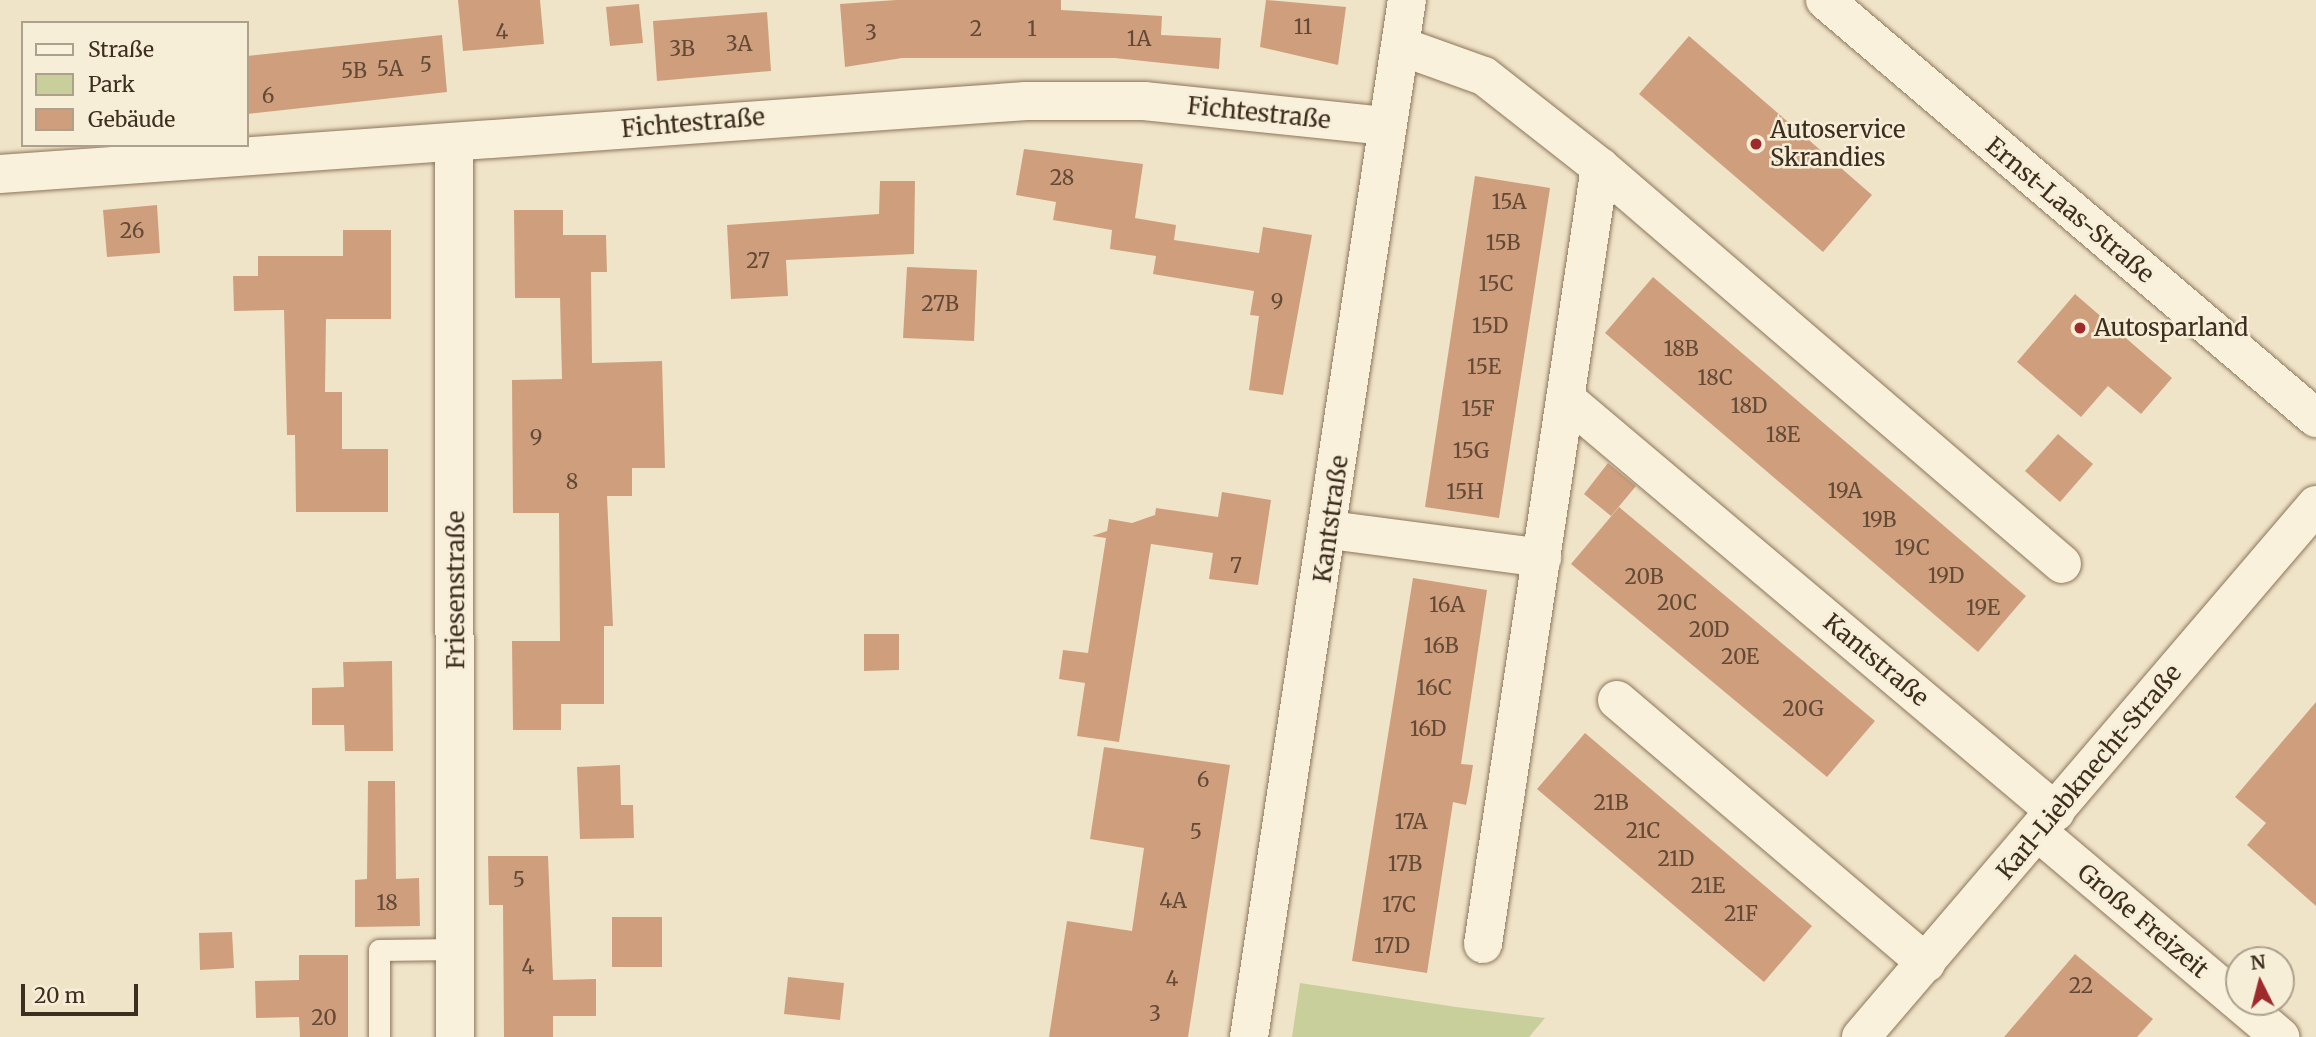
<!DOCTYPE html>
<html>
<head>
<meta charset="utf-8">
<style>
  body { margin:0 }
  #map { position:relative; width:2316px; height:1037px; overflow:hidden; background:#f0e4c8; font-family:Merriweather,serif }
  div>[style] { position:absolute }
  .green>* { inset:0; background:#c9cf9b }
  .building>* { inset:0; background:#cf9f7d }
  .roads { filter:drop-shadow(0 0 2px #8d765c) drop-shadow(0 0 2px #8d765c) }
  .service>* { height:21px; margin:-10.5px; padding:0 10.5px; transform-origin:10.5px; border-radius:10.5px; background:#faf1dc }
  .minor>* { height:38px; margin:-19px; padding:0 19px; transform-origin:19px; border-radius:19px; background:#faf1dc }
  .dots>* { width:19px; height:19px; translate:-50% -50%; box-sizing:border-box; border:4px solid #f7eed8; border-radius:50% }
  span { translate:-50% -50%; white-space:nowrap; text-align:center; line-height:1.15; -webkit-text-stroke:5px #f7eed8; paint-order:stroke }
  .number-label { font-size:21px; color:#624a37 }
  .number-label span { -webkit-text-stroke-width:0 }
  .street-label { font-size:24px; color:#3d2e20 }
  .poi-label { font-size:24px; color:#3d2e20 }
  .left { translate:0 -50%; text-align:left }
  .legend { position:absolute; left:21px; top:21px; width:228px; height:126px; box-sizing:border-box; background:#f7eed8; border:2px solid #ada18e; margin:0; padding:9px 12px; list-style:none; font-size:21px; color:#3d2e20 }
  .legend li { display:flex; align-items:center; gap:14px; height:35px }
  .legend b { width:35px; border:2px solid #ada18e }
  .north { position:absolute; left:2225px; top:946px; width:70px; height:70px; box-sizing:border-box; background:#f7eed8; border:2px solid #ada18e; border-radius:50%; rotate:354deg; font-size:19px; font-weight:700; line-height:28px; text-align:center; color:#3d2e20 }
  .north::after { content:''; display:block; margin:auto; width:24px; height:32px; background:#9e2a2b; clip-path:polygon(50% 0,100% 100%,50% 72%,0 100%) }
  .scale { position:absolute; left:21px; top:984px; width:117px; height:32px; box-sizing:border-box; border:4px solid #3d2e20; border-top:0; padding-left:9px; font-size:21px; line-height:24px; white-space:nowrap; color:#3d2e20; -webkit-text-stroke:5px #f7eed8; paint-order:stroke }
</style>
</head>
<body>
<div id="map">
  <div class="green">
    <div style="clip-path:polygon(1300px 983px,1456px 1007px,1545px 1018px,1529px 1037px,1292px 1037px)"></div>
  </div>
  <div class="building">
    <div style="clip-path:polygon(458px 0,540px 0,544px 44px,463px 51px)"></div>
    <div style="clip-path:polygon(896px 0,1061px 0,1061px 10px,1162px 16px,1161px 35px,1221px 38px,1219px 69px,1115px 58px,902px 58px,845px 67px,840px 4px)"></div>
    <div style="clip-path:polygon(1266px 0,1346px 7px,1338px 65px,1260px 47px)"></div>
    <div style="clip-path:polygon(639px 4px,643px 43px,610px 46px,606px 7px)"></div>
    <div style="clip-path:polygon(767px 12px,771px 71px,657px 81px,653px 21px)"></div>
    <div style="clip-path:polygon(442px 35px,447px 92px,247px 114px,247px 56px)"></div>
    <div style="clip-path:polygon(1689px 36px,1872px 195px,1823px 252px,1639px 94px)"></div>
    <div style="clip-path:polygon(1024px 149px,1143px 164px,1135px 218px,1176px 225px,1174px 240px,1259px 253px,1263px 227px,1312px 235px,1283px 395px,1249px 390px,1259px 316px,1250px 315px,1254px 291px,1153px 274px,1156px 256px,1110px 249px,1112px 230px,1053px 220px,1056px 202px,1016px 195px)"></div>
    <div style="clip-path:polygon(1475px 176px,1550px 188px,1499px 518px,1425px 507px)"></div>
    <div style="clip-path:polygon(880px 181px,915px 181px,914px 254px,786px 260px,788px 296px,731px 299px,727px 225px,879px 214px)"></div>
    <div style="clip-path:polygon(157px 205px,160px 253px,107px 257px,103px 210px)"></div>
    <div style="clip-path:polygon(514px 210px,563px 210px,563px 235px,606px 235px,607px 272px,591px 272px,592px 363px,662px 361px,665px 468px,632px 468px,632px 496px,607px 496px,613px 626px,604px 626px,604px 704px,561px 704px,561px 730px,513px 730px,512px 641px,560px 641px,559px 513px,513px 513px,512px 380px,562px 379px,560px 298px,515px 298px)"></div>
    <div style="clip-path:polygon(343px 230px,391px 230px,391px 319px,326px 319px,325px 392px,342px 392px,342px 449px,388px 449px,388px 512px,296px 512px,295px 435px,287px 435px,284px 310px,234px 311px,233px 276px,258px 276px,258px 256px,343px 256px)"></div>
    <div style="clip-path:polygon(907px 267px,977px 270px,974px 341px,903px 338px)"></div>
    <div style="clip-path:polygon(1653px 277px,2026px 596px,1978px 652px,1605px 333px)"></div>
    <div style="clip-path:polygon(2075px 294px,2172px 378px,2141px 414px,2108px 386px,2081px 417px,2017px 362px)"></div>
    <div style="clip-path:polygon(2058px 434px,2093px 464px,2060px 502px,2025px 471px)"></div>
    <div style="clip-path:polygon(1608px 463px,1636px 486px,1611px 516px,1584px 494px)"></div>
    <div style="clip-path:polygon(1222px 492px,1271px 500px,1258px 585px,1209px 579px,1213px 553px,1151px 544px,1119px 742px,1077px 736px,1085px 683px,1059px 679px,1063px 650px,1088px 653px,1106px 538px,1092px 536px,1107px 531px,1109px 519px,1132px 523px,1155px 515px,1156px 508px,1218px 517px)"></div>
    <div style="clip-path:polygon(1619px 507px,1875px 721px,1827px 777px,1571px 564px)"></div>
    <div style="clip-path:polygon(1413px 578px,1487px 590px,1461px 764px,1473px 765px,1469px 790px,1466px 805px,1453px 802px,1427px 973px,1352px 961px)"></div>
    <div style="clip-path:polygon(864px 634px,899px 634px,899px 670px,864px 671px)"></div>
    <div style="clip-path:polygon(392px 661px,393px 751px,345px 751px,344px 725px,312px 725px,312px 688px,344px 687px,343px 662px)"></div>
    <div style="clip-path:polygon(2316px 702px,2316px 906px,2247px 845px,2266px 823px,2235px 797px)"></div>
    <div style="clip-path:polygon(1585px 733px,1812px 926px,1764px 982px,1537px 789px)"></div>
    <div style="clip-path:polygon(1104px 747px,1230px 765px,1188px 1037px,1049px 1037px,1067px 921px,1132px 931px,1144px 848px,1090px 839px)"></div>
    <div style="clip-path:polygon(620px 765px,621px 805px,633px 805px,634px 838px,580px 839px,577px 767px)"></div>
    <div style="clip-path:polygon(368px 781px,395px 781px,396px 879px,419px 878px,420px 926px,355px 927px,355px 880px,367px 879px)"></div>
    <div style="clip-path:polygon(488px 856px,548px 856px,553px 980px,596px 979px,596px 1016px,553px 1016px,553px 1037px,504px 1037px,503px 905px,489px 905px)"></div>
    <div style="clip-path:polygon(612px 917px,662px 917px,662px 967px,612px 967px)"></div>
    <div style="clip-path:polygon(232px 932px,234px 968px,200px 970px,199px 933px)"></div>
    <div style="clip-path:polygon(2075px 954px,2153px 1019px,2137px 1037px,2004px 1037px)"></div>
    <div style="clip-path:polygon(299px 955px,348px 955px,348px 1037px,300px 1037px,299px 1017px,256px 1018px,255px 981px,299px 980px)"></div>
    <div style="clip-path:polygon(788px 977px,844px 983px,840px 1020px,784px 1014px)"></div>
  </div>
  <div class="roads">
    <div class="service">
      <div style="left:379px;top:1037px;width:87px;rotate:-90deg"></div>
      <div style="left:379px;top:950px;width:78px;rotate:-0.7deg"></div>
    </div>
    <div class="minor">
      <div style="left:1825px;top:0;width:645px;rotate:40.41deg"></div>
      <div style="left:1400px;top:46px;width:89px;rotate:19.7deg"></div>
      <div style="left:1484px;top:76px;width:147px;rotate:38.1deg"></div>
      <div style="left:1600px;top:167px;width:609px;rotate:40.67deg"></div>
      <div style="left:454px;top:143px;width:894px;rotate:89.94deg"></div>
      <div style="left:0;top:174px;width:1029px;rotate:-4.07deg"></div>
      <div style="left:1026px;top:101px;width:118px"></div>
      <div style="left:1144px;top:101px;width:244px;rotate:5.9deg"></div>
      <div style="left:1567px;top:400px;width:639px;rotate:40.12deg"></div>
      <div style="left:1330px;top:530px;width:214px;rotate:7.5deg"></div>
      <div style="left:1617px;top:700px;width:406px;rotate:40.4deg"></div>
      <div style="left:2039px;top:833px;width:316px;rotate:40.2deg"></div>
      <div style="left:1483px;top:944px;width:786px;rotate:-81.44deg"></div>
      <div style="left:1249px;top:1037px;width:1049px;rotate:-81.34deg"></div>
      <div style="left:1861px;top:1037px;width:700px;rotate:-49.46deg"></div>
    </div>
  </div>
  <div class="dots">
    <div style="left:1756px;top:144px;background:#9e2a2b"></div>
    <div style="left:2080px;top:328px;background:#9e2a2b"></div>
  </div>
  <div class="number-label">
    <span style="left:1303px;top:27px">11</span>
    <span style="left:976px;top:29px">2</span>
    <span style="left:1032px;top:29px">1</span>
    <span style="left:502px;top:32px">4</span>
    <span style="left:871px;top:33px">3</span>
    <span style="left:1139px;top:39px">1A</span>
    <span style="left:739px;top:44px">3A</span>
    <span style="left:682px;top:49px">3B</span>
    <span style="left:426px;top:65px">5</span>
    <span style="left:390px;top:69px">5A</span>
    <span style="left:354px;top:71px">5B</span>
    <span style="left:268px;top:96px">6</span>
    <span style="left:1062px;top:178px">28</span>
    <span style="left:1509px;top:202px">15A</span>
    <span style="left:132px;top:231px">26</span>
    <span style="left:1503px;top:243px">15B</span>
    <span style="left:758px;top:261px">27</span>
    <span style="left:1496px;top:284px">15C</span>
    <span style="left:1277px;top:302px">9</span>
    <span style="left:940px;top:304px">27B</span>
    <span style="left:1490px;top:326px">15D</span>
    <span style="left:1681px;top:349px">18B</span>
    <span style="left:1484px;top:367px">15E</span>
    <span style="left:1715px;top:378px">18C</span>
    <span style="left:1749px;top:406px">18D</span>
    <span style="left:1478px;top:409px">15F</span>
    <span style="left:1783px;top:435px">18E</span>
    <span style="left:536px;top:438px">9</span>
    <span style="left:1471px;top:451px">15G</span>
    <span style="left:572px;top:482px">8</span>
    <span style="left:1845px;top:491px">19A</span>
    <span style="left:1465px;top:492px">15H</span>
    <span style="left:1879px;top:520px">19B</span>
    <span style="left:1912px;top:548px">19C</span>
    <span style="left:1236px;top:566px">7</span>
    <span style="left:1946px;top:576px">19D</span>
    <span style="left:1644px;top:577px">20B</span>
    <span style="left:1677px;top:603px">20C</span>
    <span style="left:1447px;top:605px">16A</span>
    <span style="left:1983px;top:608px">19E</span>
    <span style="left:1709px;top:630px">20D</span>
    <span style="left:1441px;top:646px">16B</span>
    <span style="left:1740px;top:657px">20E</span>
    <span style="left:1434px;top:688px">16C</span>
    <span style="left:1803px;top:709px">20G</span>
    <span style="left:1428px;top:729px">16D</span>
    <span style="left:1203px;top:780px">6</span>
    <span style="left:1611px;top:803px">21B</span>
    <span style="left:1411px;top:822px">17A</span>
    <span style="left:1643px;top:831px">21C</span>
    <span style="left:1196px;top:832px">5</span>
    <span style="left:1676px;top:859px">21D</span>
    <span style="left:1405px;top:864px">17B</span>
    <span style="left:519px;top:880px">5</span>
    <span style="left:1708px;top:886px">21E</span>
    <span style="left:1173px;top:901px">4A</span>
    <span style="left:387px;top:903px">18</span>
    <span style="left:1399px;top:905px">17C</span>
    <span style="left:1741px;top:914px">21F</span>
    <span style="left:1392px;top:946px">17D</span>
    <span style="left:528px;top:967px">4</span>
    <span style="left:1172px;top:979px">4</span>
    <span style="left:2081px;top:986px">22</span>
    <span style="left:1155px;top:1014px">3</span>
    <span style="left:324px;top:1018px">20</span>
  </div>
  <div class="street-label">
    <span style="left:1259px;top:113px;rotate:6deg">Fichtestraße</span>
    <span style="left:693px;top:123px;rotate:-5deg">Fichtestraße</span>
    <span style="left:2070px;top:210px;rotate:40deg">Ernst-Laas-Straße</span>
    <span style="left:1331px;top:519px;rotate:-82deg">Kantstraße</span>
    <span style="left:456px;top:590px;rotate:-90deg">Friesenstraße</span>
    <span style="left:1876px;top:660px;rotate:40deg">Kantstraße</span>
    <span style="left:2089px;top:772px;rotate:-50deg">Karl-Liebknecht-Straße</span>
    <span style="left:2143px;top:921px;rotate:40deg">Große Freizeit</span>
  </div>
  <div class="poi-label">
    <span class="left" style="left:1770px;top:144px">Autoservice<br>Skrandies</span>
    <span class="left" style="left:2094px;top:328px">Autosparland</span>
  </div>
  <ul class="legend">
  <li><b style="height:9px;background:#faf1dc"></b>Straße</li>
  <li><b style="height:19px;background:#c9cf9b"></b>Park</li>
  <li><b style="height:19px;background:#cf9f7d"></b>Gebäude</li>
  </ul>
  <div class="north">N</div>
  <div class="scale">20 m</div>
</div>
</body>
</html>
